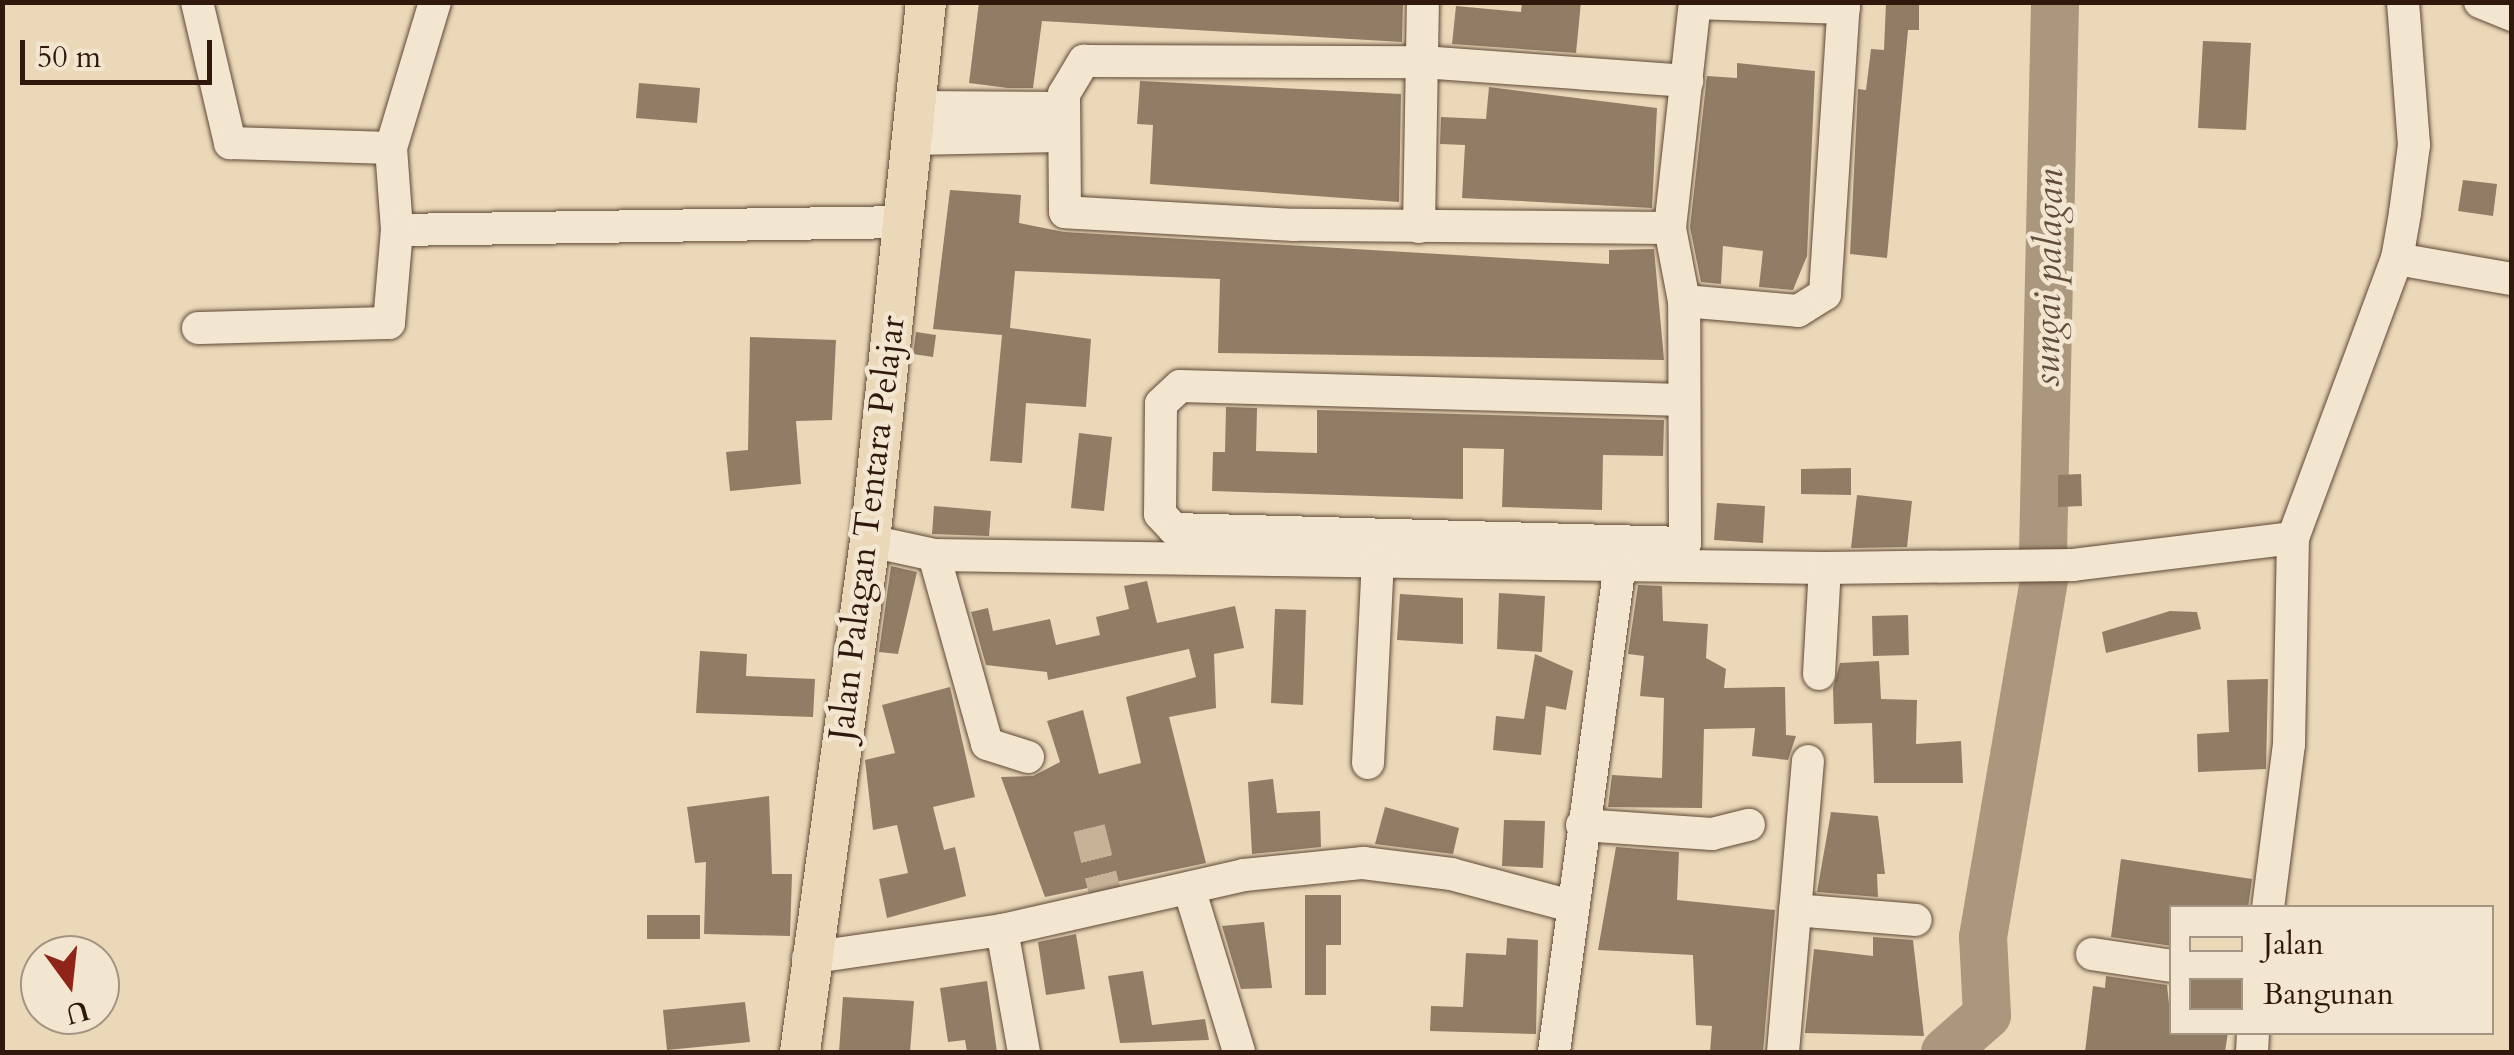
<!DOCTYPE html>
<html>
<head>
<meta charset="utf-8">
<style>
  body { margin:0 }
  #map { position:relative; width:2514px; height:1055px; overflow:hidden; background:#ebd8b8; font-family:Cardo,serif }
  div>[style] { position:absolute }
  .river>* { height:48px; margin:-24px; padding:0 24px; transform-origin:24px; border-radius:24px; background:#ab977e }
  .building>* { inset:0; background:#917c65 }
  .minor-tunnel>* { height:32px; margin-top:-16px; transform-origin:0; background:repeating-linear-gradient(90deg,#c6b296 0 32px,transparent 0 48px) }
  .roads { filter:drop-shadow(0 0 2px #5f4837) drop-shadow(0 0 2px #5f4837) }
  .minor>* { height:32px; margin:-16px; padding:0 16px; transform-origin:16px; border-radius:16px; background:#f2e6d1 }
  .major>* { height:40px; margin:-20px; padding:0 20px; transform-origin:20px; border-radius:20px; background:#ebd8b8 }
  span { translate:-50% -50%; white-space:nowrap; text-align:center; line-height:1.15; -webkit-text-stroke:9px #f2e6d1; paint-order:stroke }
  .street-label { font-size:35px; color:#30180c }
  .water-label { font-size:38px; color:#614b3a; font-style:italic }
  .frame { position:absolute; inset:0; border:5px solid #30180c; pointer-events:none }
  .legend { position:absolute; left:2169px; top:905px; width:325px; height:130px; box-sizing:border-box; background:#f2e6d1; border:2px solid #a49482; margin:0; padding:12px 18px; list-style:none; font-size:30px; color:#30180c }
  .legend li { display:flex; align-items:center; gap:20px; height:50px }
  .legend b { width:50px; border:2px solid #a49482 }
  .north { position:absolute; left:20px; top:935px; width:100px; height:100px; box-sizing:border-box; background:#f2e6d1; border:2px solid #a49482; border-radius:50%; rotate:165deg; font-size:28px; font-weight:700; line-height:40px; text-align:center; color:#30180c }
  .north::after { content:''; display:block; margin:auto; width:35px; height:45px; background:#8f2418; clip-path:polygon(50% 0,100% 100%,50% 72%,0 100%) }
  .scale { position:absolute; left:20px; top:40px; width:192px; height:45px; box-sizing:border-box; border:5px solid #30180c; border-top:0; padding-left:12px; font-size:30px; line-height:35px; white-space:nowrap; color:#30180c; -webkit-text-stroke:8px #f2e6d1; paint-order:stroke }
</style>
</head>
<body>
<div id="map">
  <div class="river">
    <div style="left:2043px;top:553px;width:551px;rotate:-88.75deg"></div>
    <div style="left:1945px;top:1052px;width:56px;rotate:-41.4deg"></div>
    <div style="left:1987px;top:1015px;width:78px;rotate:-92.9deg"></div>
    <div style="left:1983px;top:937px;width:362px;rotate:-80.3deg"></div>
  </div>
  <div class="building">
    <div style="clip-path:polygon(979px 2px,1403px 2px,1402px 42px,1042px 21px,1033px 88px,1008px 88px,969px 83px)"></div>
    <div style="clip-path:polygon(1522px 2px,1581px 2px,1576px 53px,1452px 44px,1456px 6px,1521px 12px)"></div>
    <div style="clip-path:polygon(1886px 2px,1919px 4px,1919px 30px,1908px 30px,1887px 258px,1850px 254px,1858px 89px,1866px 90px,1871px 49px,1884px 50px)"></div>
    <div style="clip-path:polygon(2203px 41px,2251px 43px,2246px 130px,2198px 128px)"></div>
    <div style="clip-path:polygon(1737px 63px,1815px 71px,1807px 256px,1793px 290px,1759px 287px,1763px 251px,1723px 246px,1721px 284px,1701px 282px,1690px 227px,1707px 76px,1737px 78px)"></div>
    <div style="clip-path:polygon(1140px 81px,1401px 94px,1399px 202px,1150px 184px,1153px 125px,1137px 124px)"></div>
    <div style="clip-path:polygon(639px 83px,700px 88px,697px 123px,636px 118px)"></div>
    <div style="clip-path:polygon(1489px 87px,1657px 108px,1652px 208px,1462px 198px,1465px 145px,1440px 144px,1441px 117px,1486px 119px)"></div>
    <div style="clip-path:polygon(2463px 180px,2497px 184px,2493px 216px,2458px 211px)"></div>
    <div style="clip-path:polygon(950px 190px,1021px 195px,1019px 223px,1064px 232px,1609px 264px,1609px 250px,1654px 249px,1664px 360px,1218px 353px,1220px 279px,1015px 271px,1010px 328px,1091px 339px,1086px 407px,1026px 403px,1022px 463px,990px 461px,1002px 335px,933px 329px)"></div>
    <div style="clip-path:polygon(916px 332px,936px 335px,933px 357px,913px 354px)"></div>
    <div style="clip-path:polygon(750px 337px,836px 340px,832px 420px,796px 421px,801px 484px,730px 491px,726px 452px,748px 450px)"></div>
    <div style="clip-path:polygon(1226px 407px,1257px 408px,1256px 451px,1317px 453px,1317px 410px,1664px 420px,1663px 456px,1603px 455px,1602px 510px,1502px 507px,1504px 449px,1463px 448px,1463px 499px,1212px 491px,1213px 452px,1225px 452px)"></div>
    <div style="clip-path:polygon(1079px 433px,1112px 437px,1104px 511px,1071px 508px)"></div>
    <div style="clip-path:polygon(1851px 468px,1851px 495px,1801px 494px,1801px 469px)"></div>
    <div style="clip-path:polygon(2081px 474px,2082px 506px,2058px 507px,2058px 475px)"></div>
    <div style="clip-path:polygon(1857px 495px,1912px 501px,1907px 547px,1851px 548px)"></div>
    <div style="clip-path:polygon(1717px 503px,1765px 506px,1763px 543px,1714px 540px)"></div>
    <div style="clip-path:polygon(934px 506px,991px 511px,989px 536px,932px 534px)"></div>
    <div style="clip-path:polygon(891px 566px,917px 572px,898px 654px,879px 652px)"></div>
    <div style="clip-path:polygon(1147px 581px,1157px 623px,1235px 606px,1244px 648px,1214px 654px,1216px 708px,1169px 717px,1206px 863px,1045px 897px,1001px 777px,1033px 776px,1060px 762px,1047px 721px,1083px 710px,1099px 774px,1141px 763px,1126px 697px,1196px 677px,1189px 649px,1048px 680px,1047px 672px,986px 665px,971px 612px,988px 608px,993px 631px,1050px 619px,1056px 645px,1100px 635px,1096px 617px,1129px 609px,1124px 586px)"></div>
    <div style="clip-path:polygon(1638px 585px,1662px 586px,1663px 621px,1708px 624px,1706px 658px,1726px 669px,1724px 688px,1785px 687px,1786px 735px,1796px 736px,1788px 760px,1752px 756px,1755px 728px,1704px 729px,1702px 808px,1608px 807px,1612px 775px,1662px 778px,1664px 698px,1640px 696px,1644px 656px,1628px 654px)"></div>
    <div style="clip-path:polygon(1499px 593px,1545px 596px,1542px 652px,1497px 649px)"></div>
    <div style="clip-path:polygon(1400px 594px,1463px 598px,1463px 644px,1397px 640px)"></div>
    <div style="clip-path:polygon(1275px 609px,1306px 610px,1303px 705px,1271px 703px)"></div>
    <div style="clip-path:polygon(2170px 611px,2197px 612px,2201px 629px,2106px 653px,2102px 632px)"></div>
    <div style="clip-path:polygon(1908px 615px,1909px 655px,1873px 656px,1872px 616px)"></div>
    <div style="clip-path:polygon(700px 651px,747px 654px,746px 676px,815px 679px,813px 717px,696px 713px)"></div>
    <div style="clip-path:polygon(1535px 654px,1573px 671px,1566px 710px,1546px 706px,1541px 755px,1493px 750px,1496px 716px,1524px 719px)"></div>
    <div style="clip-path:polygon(1879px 661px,1881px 699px,1917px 700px,1916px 744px,1961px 741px,1963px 783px,1874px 783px,1872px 723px,1834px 724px,1833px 688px,1840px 663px)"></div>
    <div style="clip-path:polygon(2268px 679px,2266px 769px,2198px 772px,2197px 734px,2229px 732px,2227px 680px)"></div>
    <div style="clip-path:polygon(950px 687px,975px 797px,933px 807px,944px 850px,955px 847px,966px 896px,887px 918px,879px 879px,908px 873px,897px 825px,873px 830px,865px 760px,895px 753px,882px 705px)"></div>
    <div style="clip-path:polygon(1273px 779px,1277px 813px,1320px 811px,1321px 847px,1252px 854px,1248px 782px)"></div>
    <div style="clip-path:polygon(769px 796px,772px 874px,792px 874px,790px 936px,704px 934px,706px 862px,695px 863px,687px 807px)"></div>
    <div style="clip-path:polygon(1385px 807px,1459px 828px,1453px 854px,1375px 844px)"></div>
    <div style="clip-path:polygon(1831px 812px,1878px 816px,1885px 874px,1877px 874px,1878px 897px,1817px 892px)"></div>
    <div style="clip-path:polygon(1504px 820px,1545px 821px,1543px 868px,1502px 866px)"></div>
    <div style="clip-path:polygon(1616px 847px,1679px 852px,1677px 900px,1775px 910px,1763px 1052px,1710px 1052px,1712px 1026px,1696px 1025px,1693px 955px,1598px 950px)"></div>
    <div style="clip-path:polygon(2121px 859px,2252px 879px,2248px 908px,2172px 908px,2172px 946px,2111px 937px)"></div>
    <div style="clip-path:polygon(1305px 895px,1341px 895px,1341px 945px,1326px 945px,1326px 995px,1305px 995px)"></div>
    <div style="clip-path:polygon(647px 915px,700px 915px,700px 939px,647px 939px)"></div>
    <div style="clip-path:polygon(1264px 922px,1272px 988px,1241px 989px,1222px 926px)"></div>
    <div style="clip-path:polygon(1076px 934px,1085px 989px,1046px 995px,1038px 942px)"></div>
    <div style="clip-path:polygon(1873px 937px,1913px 940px,1924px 1036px,1805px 1033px,1814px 949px,1873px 956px)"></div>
    <div style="clip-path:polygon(1507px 938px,1538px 940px,1536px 1034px,1430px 1031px,1431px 1006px,1463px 1007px,1466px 953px,1506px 955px)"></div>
    <div style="clip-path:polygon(1143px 971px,1152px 1025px,1205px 1019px,1209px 1040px,1120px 1043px,1108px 976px)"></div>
    <div style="clip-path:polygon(2106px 976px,2167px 985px,2172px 1032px,2228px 1032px,2225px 1052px,2085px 1052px,2093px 986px,2105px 988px)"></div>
    <div style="clip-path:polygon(987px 981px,997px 1052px,967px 1052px,965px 1040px,948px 1042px,940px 988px)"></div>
    <div style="clip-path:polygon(843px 997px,914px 1001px,910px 1052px,839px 1052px)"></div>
    <div style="clip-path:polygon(745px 1002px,750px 1042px,667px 1050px,663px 1010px)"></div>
  </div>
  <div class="minor-tunnel">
    <div style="left:1089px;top:828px;width:79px;rotate:76.1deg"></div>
  </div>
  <div class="roads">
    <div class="minor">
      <div style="left:197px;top:2px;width:145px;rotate:76.8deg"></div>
      <div style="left:230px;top:143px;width:161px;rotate:1.8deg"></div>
      <div style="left:435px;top:2px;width:152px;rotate:106.8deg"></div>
      <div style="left:391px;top:148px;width:82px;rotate:85.8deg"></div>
      <div style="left:397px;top:230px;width:507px;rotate:-0.9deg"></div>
      <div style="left:2480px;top:2px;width:35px;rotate:22deg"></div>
      <div style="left:1695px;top:3px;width:149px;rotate:1.9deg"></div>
      <div style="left:916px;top:107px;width:146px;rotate:0.4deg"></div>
      <div style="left:912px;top:139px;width:148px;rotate:-1.2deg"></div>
      <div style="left:1419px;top:227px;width:225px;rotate:-89deg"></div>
      <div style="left:1670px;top:228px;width:376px;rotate:-179.5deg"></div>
      <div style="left:1294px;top:225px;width:229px;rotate:-176.8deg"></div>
      <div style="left:1065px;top:212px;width:118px;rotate:-90.5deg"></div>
      <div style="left:1064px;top:94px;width:39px;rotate:-59deg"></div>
      <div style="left:1084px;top:61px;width:338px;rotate:0.2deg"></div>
      <div style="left:1422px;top:62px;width:266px;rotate:4.1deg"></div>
      <div style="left:2397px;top:259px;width:117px;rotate:9.9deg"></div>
      <div style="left:1684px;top:301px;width:114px;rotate:5deg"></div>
      <div style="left:1798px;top:311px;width:32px;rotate:-32deg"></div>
      <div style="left:1825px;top:294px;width:293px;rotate:-86.3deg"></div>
      <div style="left:198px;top:328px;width:191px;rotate:-1.5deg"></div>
      <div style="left:389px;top:323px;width:93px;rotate:-85.1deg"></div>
      <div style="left:1682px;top:400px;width:502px;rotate:-178.4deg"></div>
      <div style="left:1180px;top:386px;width:26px;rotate:137deg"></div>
      <div style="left:1161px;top:404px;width:110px;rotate:90.5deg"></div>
      <div style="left:1160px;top:514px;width:21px;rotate:47deg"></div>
      <div style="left:1174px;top:529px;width:511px;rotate:1.57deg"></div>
      <div style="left:1685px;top:543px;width:242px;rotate:-90.2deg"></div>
      <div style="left:1684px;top:301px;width:74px;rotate:-100.9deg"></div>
      <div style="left:1670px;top:228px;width:227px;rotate:-83.7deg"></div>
      <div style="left:870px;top:541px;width:66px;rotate:12.3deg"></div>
      <div style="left:934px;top:555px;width:891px;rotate:0.84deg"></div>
      <div style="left:1825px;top:568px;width:248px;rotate:-0.7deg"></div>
      <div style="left:2073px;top:565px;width:222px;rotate:-7deg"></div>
      <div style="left:934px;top:555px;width:196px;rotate:74.3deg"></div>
      <div style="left:987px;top:744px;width:43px;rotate:17.6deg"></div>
      <div style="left:1819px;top:674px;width:106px;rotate:-86.8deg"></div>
      <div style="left:1368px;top:763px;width:202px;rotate:-87.2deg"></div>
      <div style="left:1582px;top:825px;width:130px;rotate:4deg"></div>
      <div style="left:1712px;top:834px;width:38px;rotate:-14deg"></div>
      <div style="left:1189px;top:888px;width:171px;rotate:73deg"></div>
      <div style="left:2268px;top:908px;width:164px;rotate:-82.7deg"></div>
      <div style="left:2289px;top:745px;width:207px;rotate:-88.9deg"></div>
      <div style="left:2293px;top:538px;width:298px;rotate:-69.6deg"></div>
      <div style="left:2397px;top:259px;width:47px;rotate:-80.1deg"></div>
      <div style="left:2405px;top:213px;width:69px;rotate:-82.5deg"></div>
      <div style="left:2414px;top:145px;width:143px;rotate:-94.4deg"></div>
      <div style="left:1795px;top:910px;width:121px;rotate:4.7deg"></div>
      <div style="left:1002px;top:930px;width:124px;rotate:79.8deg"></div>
      <div style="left:2092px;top:954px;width:81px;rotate:8.5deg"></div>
      <div style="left:808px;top:958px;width:196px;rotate:-8.2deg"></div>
      <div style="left:1002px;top:930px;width:248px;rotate:-12.8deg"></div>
      <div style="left:1244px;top:875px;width:120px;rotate:-5.8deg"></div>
      <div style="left:1363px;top:863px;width:89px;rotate:7.1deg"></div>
      <div style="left:1451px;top:874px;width:124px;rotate:14.9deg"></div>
      <div style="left:1554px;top:1052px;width:490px;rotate:-82.3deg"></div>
      <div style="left:1783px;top:1052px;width:292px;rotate:-85.1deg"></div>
      <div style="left:2252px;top:1052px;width:20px;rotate:-87deg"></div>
    </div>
    <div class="major">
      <div style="left:800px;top:1052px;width:516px;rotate:-82.2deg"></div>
      <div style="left:870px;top:541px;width:542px;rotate:-84.07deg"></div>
    </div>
  </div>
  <div class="street-label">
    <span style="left:867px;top:528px;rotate:-83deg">Jalan Palagan Tentara Pelajar</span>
  </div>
  <div class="water-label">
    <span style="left:2049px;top:278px;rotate:-89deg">sungai palagan</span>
  </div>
  <div class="frame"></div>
  <ul class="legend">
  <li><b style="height:12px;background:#ebd8b8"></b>Jalan</li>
  <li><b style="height:28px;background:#917c65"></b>Bangunan</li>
  </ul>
  <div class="north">U</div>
  <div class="scale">50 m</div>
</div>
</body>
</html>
